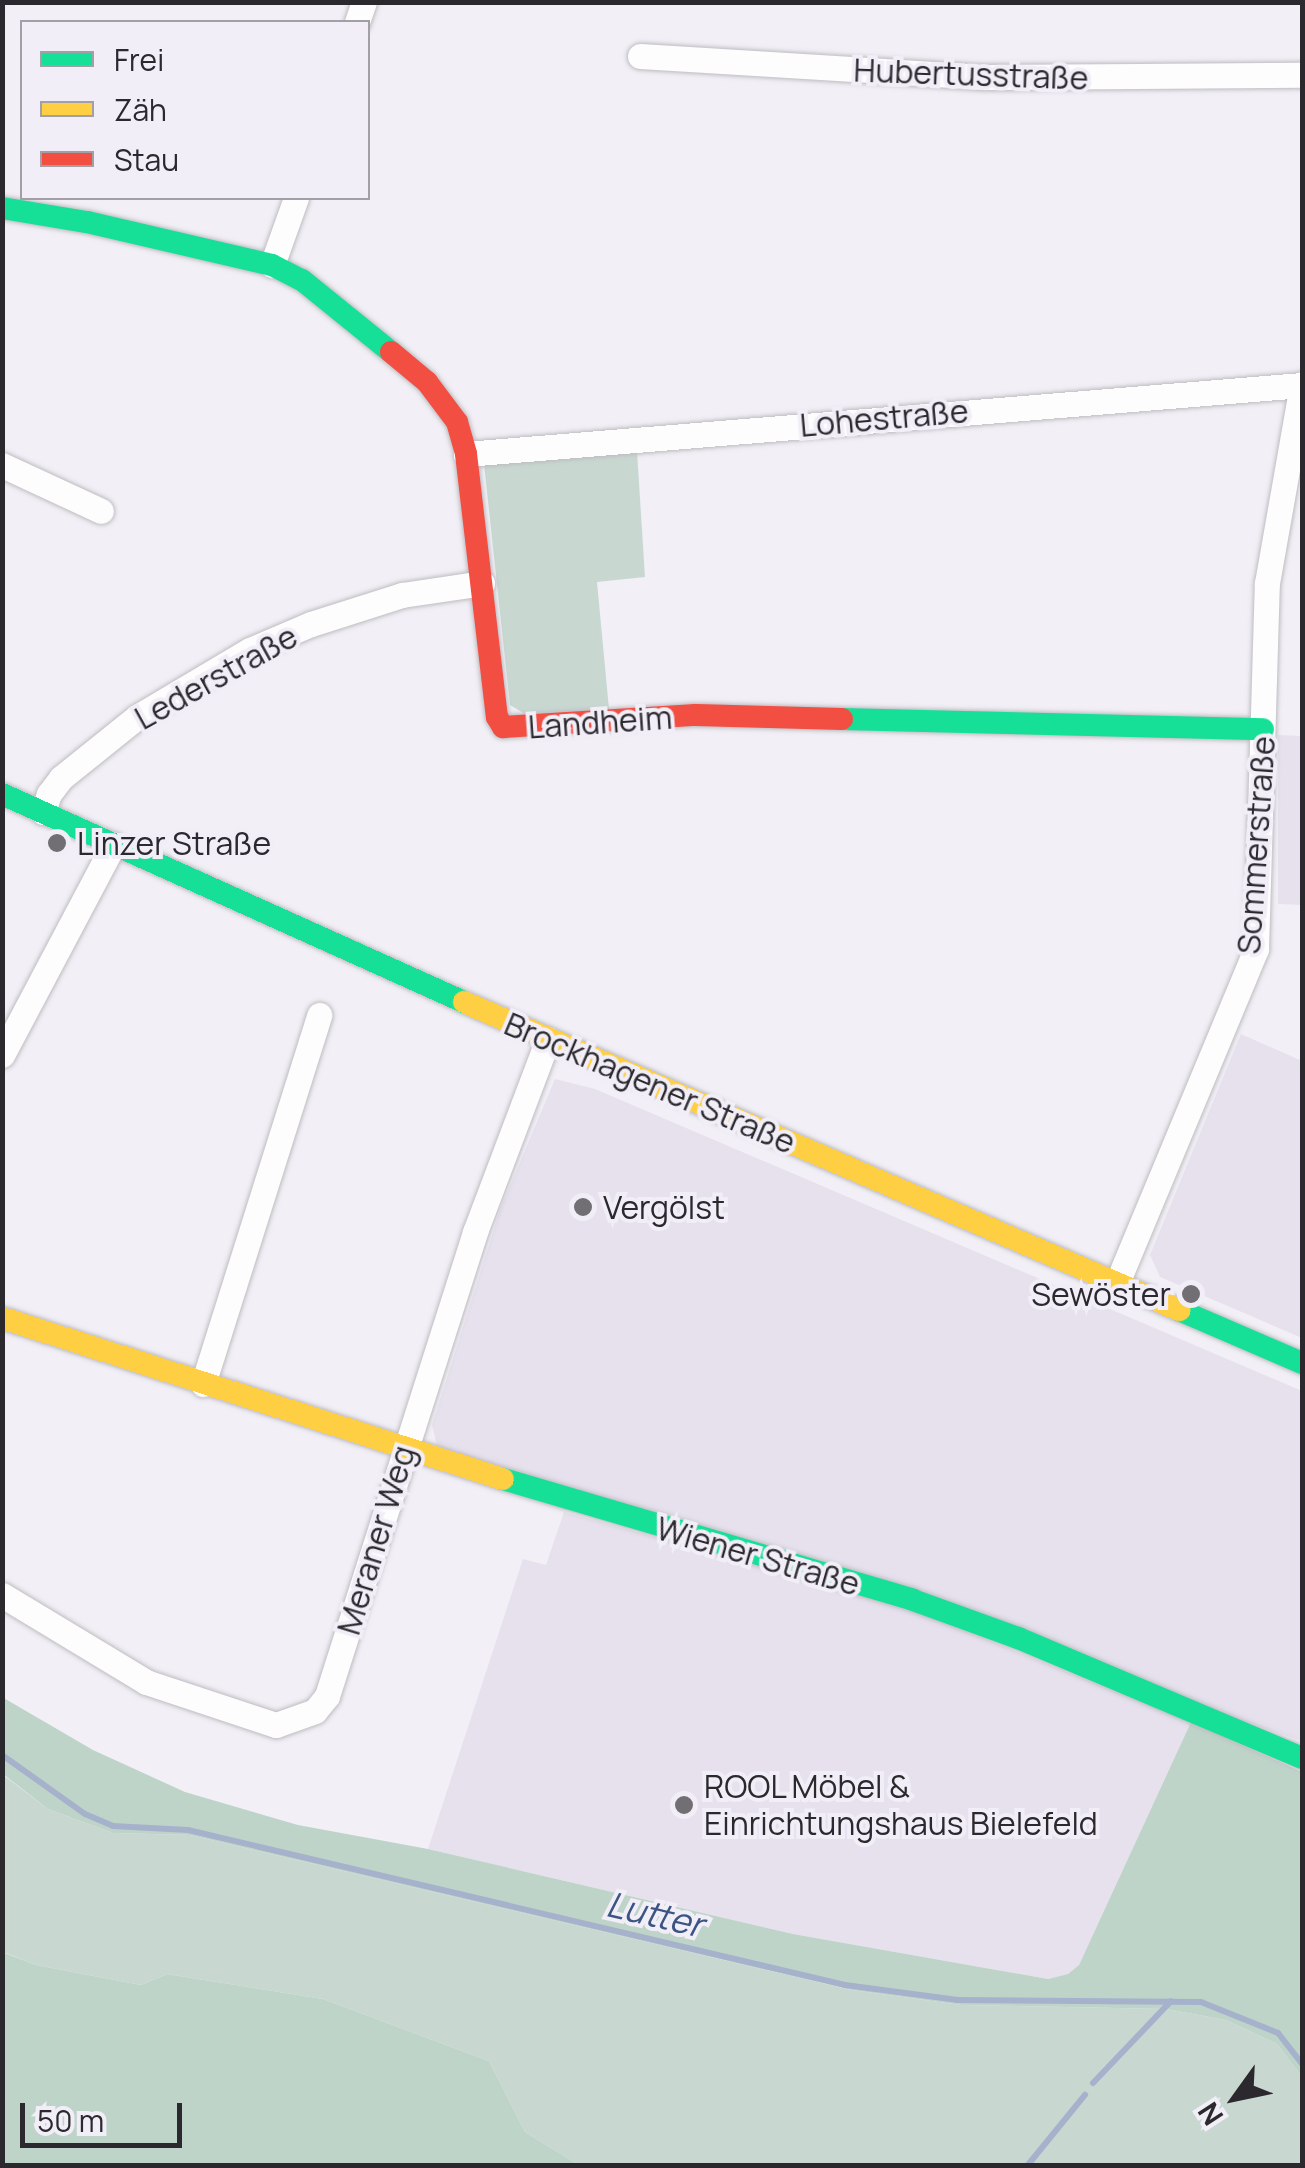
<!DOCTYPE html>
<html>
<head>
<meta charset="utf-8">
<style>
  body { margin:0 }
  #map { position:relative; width:1305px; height:2168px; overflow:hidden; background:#f2f0f6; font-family:Manrope,sans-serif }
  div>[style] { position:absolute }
  .built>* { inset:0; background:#e6e1ed }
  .green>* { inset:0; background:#c8d8d1 }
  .forest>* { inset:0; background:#bfd4c9 }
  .stream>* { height:6px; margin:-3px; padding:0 3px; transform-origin:3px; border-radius:3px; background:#a6b2cb }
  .roads { filter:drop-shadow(0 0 2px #bebcc1) drop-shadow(0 0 2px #bebcc1) }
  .street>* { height:25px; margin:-12.5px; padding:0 12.5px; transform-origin:12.5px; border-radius:12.5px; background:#fdfdfe }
  .fast>* { height:22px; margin:-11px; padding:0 11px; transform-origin:11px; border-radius:11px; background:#16e098 }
  .slow>* { height:22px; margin:-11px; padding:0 11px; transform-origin:11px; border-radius:11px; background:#ffcf43 }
  .jam>* { height:22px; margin:-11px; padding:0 11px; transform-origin:11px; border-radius:11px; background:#f24e42 }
  .dots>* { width:28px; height:28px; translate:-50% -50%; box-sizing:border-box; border:5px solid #f1eef8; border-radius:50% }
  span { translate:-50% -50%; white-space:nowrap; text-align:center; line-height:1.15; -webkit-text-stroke:8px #f1eef8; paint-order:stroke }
  .street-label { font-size:32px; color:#2b292d }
  .poi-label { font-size:32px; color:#2b292d }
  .left { translate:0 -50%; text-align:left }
  .right { translate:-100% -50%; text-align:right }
  .water-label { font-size:35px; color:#3b5483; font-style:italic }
  .frame { position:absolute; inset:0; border:5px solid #2b292d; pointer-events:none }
  .legend { position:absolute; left:20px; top:20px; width:350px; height:180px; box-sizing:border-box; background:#f1eef8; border:2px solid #a29fa7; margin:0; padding:12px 18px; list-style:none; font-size:30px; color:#2b292d }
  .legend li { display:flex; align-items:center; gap:20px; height:50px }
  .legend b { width:50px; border:2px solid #a29fa7 }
  .north { position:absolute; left:1185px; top:2048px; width:100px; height:100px; -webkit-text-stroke:8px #f1eef8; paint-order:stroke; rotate:237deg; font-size:28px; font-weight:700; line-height:40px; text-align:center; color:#2b292d }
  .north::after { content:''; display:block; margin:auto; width:35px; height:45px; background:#2b292d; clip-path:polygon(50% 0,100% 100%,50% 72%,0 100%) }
  .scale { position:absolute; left:20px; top:2103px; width:162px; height:45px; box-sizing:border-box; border:5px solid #2b292d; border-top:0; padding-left:12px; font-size:30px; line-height:35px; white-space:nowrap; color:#2b292d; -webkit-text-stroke:8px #f1eef8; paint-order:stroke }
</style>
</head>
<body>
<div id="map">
  <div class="built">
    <div style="clip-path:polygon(1278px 735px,1302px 736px,1302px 905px,1278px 904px)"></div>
    <div style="clip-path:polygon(1241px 1034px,1302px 1061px,1302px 1338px,1160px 1277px,1150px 1255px)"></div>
    <div style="clip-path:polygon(555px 1079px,595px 1089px,1302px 1391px,1302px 1741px,437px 1446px,432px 1425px,500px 1210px)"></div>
    <div style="clip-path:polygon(564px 1512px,907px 1608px,1191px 1722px,1079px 1965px,1068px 1974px,1048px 1979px,793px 1934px,428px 1849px,523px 1559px,546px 1565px)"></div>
  </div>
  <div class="green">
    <div style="clip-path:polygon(637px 451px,645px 577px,597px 582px,609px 709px,530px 717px,510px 705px,484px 464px)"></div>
    <div style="clip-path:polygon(2px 1774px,48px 1809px,113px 1833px,190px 1835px,852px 1990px,961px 2005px,1166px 2009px,1226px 2020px,1277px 2044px,1302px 2077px,1302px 2165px,579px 2165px,525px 2132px,489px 2061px,323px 1999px,167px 1974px,141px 1985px,36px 1965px,3px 1952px)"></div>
  </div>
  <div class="forest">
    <div style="clip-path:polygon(2px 1697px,93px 1750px,185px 1792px,298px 1825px,428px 1849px,793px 1934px,1048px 1979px,1068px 1974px,1079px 1965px,1191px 1722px,1302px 1772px,1302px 2077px,1277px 2044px,1226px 2020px,1166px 2009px,961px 2005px,852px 1990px,190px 1835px,113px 1833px,48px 1809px,3px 1774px)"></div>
    <div style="clip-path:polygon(2px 1952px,36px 1965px,141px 1985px,167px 1974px,323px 1999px,489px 2061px,525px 2132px,579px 2165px,3px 2165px)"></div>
  </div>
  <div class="stream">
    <div style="left:2px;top:1755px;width:102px;rotate:35.4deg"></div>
    <div style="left:85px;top:1814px;width:30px;rotate:23deg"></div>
    <div style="left:113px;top:1826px;width:75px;rotate:3.1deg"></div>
    <div style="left:188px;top:1830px;width:675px;rotate:13.27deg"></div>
    <div style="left:845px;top:1985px;width:114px;rotate:7.6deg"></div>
    <div style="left:958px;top:2000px;width:243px;rotate:0.5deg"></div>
    <div style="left:1201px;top:2002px;width:83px;rotate:21.9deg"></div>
    <div style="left:1278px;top:2033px;width:39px;rotate:52deg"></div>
    <div style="left:1093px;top:2083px;width:113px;rotate:-46.4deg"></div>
    <div style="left:1027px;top:2166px;width:92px;rotate:-50.8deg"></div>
  </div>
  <div class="roads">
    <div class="street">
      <div style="left:357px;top:22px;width:21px;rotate:-71deg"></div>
      <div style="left:640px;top:56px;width:346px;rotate:3.5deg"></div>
      <div style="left:985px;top:77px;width:317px;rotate:-0.4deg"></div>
      <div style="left:272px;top:265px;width:71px;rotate:-70.3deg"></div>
      <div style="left:466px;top:454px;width:839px;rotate:-4.72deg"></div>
      <div style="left:2px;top:465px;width:109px;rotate:24.9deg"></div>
      <div style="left:43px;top:812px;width:19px;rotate:-72deg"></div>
      <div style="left:49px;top:794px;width:20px;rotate:-53deg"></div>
      <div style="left:61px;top:778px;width:97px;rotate:-38.8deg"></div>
      <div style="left:137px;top:717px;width:131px;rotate:-30.7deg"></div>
      <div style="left:250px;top:650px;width:66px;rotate:-23.1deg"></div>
      <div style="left:311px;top:624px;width:96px;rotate:-17.7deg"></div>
      <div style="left:402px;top:595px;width:81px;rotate:-8.5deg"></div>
      <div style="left:2px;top:1055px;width:238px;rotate:-62.1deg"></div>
      <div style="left:1117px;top:1283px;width:362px;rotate:-67.4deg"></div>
      <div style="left:1256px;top:949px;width:366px;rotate:-88.3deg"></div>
      <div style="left:1267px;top:583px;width:202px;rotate:-80deg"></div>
      <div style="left:203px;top:1384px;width:387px;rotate:-72.5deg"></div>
      <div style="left:2px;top:1595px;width:168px;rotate:31.1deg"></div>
      <div style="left:146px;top:1682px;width:137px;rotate:18.3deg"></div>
      <div style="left:276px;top:1725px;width:41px;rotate:-19.7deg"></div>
      <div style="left:315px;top:1711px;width:19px;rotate:-51deg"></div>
      <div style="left:327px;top:1696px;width:487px;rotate:-72.3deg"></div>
      <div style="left:475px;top:1232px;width:206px;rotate:-69.3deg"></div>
    </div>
    <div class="fast">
      <div style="left:2px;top:208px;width:86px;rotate:9.4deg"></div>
      <div style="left:87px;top:222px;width:190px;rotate:13.1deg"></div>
      <div style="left:272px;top:265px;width:34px;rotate:27deg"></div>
      <div style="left:302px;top:280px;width:114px;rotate:39deg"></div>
      <div style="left:842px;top:719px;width:421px;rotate:1.4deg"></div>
      <div style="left:2px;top:794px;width:507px;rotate:24.24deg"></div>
      <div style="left:1179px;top:1310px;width:134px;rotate:23.3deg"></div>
      <div style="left:503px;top:1479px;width:427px;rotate:16.4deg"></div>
      <div style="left:913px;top:1600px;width:112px;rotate:19.9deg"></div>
      <div style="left:1018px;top:1638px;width:308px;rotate:22.9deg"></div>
    </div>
    <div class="slow">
      <div style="left:464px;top:1002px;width:779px;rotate:23.3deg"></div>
      <div style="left:2px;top:1318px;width:526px;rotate:17.82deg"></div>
    </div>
    <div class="jam">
      <div style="left:391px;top:352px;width:47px;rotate:39.8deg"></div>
      <div style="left:427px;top:382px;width:50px;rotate:53.1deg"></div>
      <div style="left:457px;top:422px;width:33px;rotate:74deg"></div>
      <div style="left:466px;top:454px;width:265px;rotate:83.3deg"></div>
      <div style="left:497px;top:717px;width:12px;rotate:59deg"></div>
      <div style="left:503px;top:727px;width:193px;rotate:-3.6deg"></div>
      <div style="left:696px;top:715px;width:146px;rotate:1.6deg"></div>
    </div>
  </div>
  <div class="dots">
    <div style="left:57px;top:843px;background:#716f73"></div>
    <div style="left:583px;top:1207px;background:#716f73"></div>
    <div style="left:1191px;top:1294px;background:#716f73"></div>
    <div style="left:684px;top:1805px;background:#716f73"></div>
  </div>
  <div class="street-label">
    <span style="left:971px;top:74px;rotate:2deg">Hubertusstraße</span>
    <span style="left:884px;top:418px;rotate:-5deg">Lohestraße</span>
    <span style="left:216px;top:677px;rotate:-29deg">Lederstraße</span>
    <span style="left:600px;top:722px;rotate:-4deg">Landheim</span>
    <span style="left:1256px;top:845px;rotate:-86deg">Sommerstraße</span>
    <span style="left:650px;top:1083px;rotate:23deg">Brockhagener Straße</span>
    <span style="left:376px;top:1540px;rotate:-73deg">Meraner Weg</span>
    <span style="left:758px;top:1556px;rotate:16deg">Wiener Straße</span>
  </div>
  <div class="poi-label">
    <span class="left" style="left:77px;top:843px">Linzer Straße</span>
    <span class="left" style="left:603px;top:1207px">Vergölst</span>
    <span class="right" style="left:1171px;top:1294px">Sewöster</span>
    <span class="left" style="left:704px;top:1805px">ROOL Möbel &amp;<br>Einrichtungshaus Bielefeld</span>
  </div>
  <div class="water-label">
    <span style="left:655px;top:1914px;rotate:13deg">Lutter</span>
  </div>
  <div class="frame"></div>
  <ul class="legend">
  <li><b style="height:12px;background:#16e098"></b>Frei</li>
  <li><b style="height:12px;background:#ffcf43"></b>Zäh</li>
  <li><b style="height:12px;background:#f24e42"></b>Stau</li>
  </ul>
  <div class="north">N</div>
  <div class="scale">50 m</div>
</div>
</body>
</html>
